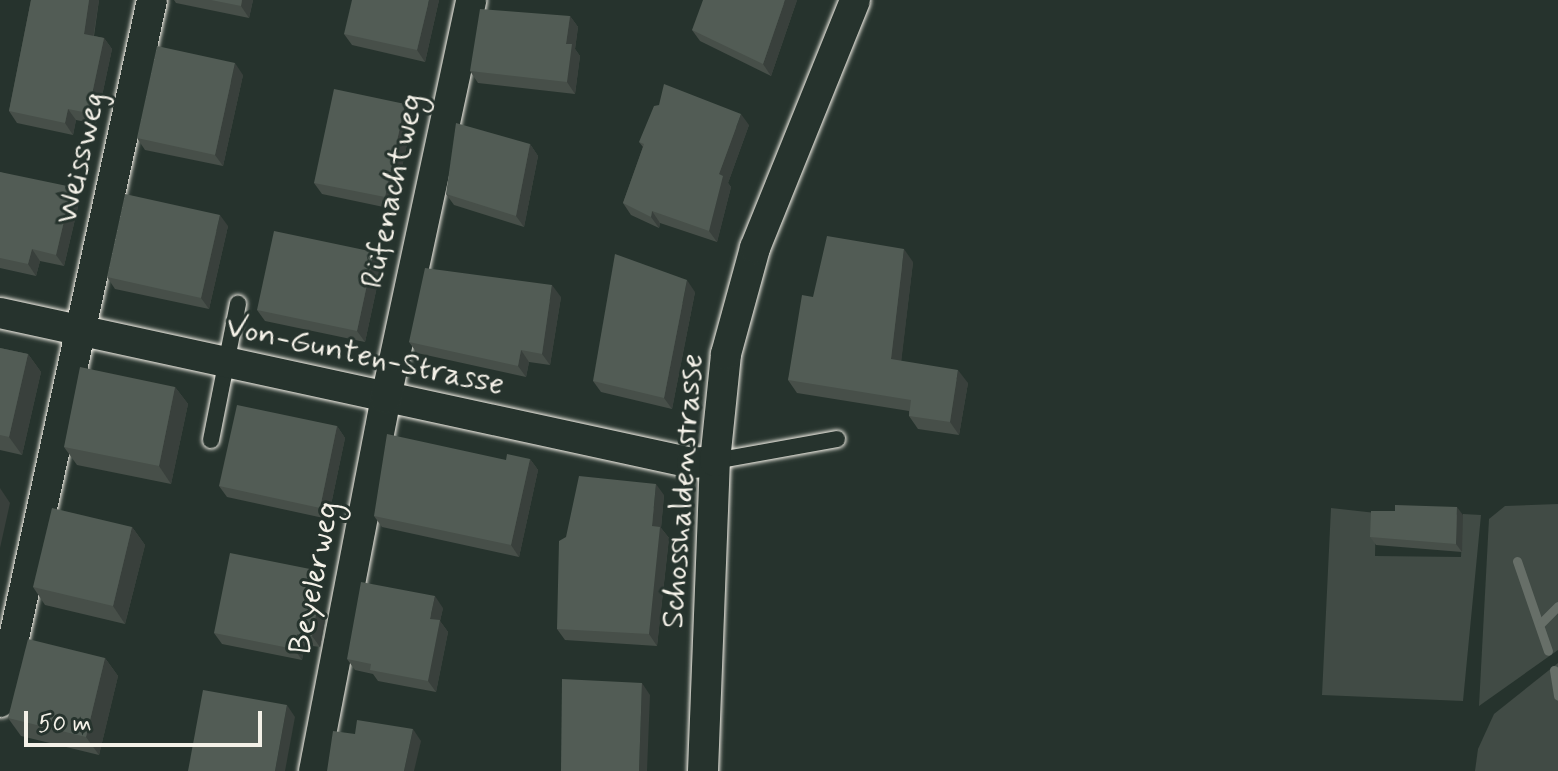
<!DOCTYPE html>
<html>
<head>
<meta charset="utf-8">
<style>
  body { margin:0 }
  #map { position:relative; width:1558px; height:771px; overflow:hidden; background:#26332d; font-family:Mynerve,sans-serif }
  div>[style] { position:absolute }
  .green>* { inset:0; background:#414b45 }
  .stream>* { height:9px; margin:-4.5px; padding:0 4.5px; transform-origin:4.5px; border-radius:4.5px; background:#676f68 }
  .roads { filter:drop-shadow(0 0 2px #f4f1e8) drop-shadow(0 0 2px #f4f1e8) }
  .lane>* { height:16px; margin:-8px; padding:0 8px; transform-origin:8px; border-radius:8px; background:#26332d }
  .street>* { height:30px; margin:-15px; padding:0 15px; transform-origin:15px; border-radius:15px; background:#26332d }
  .wall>* { inset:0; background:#474f49 }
  .shaded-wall>* { inset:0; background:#39403c }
  .building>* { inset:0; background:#525c55 }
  span { translate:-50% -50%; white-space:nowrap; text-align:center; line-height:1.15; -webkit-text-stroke:6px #26332d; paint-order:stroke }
  .street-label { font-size:32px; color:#f4f1e8 }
  .scale { position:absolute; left:24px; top:711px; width:238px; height:36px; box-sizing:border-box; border:4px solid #f4f1e8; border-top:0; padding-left:10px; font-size:24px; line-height:28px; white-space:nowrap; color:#f4f1e8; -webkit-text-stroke:6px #26332d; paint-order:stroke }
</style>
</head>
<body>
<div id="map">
  <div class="green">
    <div style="clip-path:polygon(1558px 504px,1558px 650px,1479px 706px,1489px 519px,1505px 506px)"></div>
    <div style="clip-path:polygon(1331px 508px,1376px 513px,1375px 556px,1461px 557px,1463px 514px,1481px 515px,1463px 701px,1322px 695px)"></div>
    <div style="clip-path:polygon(1558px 663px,1558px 771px,1475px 771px,1478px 749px,1494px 714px)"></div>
  </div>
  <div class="stream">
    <div style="left:1517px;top:561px;width:95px;rotate:71deg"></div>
    <div style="left:1541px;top:623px;width:24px;rotate:-45deg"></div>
    <div style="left:1554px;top:670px;width:26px;rotate:81deg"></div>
  </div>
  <div class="roads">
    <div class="lane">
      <div style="left:211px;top:440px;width:139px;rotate:-78.8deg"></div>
      <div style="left:715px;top:461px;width:124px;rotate:-10.2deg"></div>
    </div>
    <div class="street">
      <div style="left:0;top:313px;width:708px;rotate:12.23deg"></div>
      <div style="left:692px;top:463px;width:23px;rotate:-5deg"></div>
      <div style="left:0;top:702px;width:718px;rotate:-77.78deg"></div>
      <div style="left:314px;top:771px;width:380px;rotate:-79.1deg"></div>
      <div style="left:386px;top:398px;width:407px;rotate:-77.9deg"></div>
      <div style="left:703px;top:771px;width:310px;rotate:-87.8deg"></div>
      <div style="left:715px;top:461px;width:108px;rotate:-84.1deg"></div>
      <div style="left:726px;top:354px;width:110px;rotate:-74.7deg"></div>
      <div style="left:755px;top:248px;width:267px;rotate:-68deg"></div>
    </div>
  </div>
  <div class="wall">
    <div style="clip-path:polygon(31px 0,99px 0,94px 36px,104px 38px,112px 49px,96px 124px,76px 120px,73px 135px,17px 123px,9px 111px)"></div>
    <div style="clip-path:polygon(174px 0,253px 0,249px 18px,176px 3px)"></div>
    <div style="clip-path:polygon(439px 0,425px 62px,352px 45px,344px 34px)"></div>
    <div style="clip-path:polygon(797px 0,771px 76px,700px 41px,692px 30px)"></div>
    <div style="clip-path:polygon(570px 16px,578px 27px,575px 49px,580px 56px,575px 94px,478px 83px,470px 71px)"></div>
    <div style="clip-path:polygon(243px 75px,223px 166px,145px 150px,137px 138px)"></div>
    <div style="clip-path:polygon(405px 104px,413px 116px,393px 209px,322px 194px,314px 183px)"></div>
    <div style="clip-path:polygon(749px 125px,728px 183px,731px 187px,717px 242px,660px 223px,659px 228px,631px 215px,623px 203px,643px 147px,639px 142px)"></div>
    <div style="clip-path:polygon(530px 144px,538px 156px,524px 227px,454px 205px,446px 194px)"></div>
    <div style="clip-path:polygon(0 172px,80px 198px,64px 266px,40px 261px,36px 276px,0 268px)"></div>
    <div style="clip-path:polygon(228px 226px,209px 309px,115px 289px,107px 277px)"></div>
    <div style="clip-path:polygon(374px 252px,382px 263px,365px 342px,265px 321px,257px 310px)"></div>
    <div style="clip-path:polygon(913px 262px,901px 361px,968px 383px,959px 435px,918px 429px,909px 416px,909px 411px,797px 393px,788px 380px,813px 297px)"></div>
    <div style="clip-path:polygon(695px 292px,672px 409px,601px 392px,593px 381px)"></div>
    <div style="clip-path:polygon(561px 297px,550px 365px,529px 362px,526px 377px,417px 353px,409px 342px)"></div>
    <div style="clip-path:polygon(0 348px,28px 354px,41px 372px,22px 455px,0 450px)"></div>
    <div style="clip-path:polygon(175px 387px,188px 404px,171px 484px,77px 465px,64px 447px)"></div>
    <div style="clip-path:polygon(337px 426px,345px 438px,328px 519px,227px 497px,219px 486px)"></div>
    <div style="clip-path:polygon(530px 459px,538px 470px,519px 557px,382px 527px,374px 516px,506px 460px)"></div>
    <div style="clip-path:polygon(664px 495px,661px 528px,669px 538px,657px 646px,565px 640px,557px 629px)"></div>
    <div style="clip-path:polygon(1395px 511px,1463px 515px,1462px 552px,1376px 545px,1370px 537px)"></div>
    <div style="clip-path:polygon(132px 527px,145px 545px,125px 624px,45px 605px,33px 587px)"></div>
    <div style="clip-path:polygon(318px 580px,313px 608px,325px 620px,320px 647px,305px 645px,302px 660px,222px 644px,214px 633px)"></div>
    <div style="clip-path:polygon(443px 608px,440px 621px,448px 632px,436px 692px,378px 681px,373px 674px,355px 670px,347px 659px)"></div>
    <div style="clip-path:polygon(105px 658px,118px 676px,99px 755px,21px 736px,8px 718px)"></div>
  </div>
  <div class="shaded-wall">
    <div style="clip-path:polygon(89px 0,99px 0,92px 45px,84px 34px)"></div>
    <div style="clip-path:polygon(242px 0,253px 0,249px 18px,241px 6px)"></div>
    <div style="clip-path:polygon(429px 0,439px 0,425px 62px,417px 50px)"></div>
    <div style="clip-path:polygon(785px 0,797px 0,771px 76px,763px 64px)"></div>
    <div style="clip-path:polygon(570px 16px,578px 27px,575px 49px,580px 56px,575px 94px,567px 82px,566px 44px)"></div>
    <div style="clip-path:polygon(104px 38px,112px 49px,96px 124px,88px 113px)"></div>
    <div style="clip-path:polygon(235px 63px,243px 75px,223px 166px,215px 155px)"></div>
    <div style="clip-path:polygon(405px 104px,413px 116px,393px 209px,385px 197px)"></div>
    <div style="clip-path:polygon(68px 109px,76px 120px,73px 135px,65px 123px)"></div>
    <div style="clip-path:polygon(741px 114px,749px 125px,728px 183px,731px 187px,717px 242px,709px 231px,719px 174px)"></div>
    <div style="clip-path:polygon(530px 144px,538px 156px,524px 227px,516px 216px)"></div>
    <div style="clip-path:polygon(72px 187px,80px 198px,64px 266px,56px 255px)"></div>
    <div style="clip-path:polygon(652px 211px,660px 223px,659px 228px,651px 217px)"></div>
    <div style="clip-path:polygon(220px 215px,228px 226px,209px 309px,201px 298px)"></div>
    <div style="clip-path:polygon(32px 249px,40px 261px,36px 276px,28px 264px)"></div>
    <div style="clip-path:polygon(904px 249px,913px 262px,900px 372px,891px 359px)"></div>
    <div style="clip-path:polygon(374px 252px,382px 263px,365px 342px,357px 331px)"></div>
    <div style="clip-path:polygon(687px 280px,695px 292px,672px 409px,664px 398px)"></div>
    <div style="clip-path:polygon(552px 285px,561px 297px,550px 365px,542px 354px)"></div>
    <div style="clip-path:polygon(521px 350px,529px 362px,526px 377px,518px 366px)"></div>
    <div style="clip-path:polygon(28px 354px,41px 372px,22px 455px,9px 437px)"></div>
    <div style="clip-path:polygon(958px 370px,968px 383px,959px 435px,950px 422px)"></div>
    <div style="clip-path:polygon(175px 387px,188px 404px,171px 484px,159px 466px)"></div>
    <div style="clip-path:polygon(337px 426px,345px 438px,328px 519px,320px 508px)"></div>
    <div style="clip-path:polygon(530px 459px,538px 470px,519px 557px,511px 545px)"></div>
    <div style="clip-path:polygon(656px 484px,664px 495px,661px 528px,669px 538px,657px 646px,649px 634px,652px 526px)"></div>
    <div style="clip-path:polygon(0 488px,10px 503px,0 548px)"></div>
    <div style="clip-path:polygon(1457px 507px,1463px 515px,1462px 552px,1456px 544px)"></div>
    <div style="clip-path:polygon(132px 527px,145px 545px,125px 624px,113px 606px)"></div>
    <div style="clip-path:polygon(310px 569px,318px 580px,311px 618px,303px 606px)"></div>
    <div style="clip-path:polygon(435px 596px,443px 608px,440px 621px,448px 632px,436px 692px,428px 681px,430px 619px)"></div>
    <div style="clip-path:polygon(317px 609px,325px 620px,320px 647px,312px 636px)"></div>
    <div style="clip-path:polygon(297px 634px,305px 645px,302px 660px,294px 649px)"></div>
    <div style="clip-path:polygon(105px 658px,118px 676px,99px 755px,86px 737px)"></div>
    <div style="clip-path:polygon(642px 683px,650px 695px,647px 771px,639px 771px)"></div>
    <div style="clip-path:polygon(287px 705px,295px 717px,285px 771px,275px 771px)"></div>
    <div style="clip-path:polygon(413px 729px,421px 741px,414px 771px,404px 771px)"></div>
  </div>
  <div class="building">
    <div style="clip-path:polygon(31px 0,89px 0,84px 34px,104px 38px,88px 113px,68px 109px,65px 123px,9px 111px)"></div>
    <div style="clip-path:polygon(211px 0,242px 0,241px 6px)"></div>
    <div style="clip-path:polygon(352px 0,429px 0,417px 50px,344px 34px)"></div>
    <div style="clip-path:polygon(703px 0,785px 0,763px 64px,692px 30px)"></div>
    <div style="clip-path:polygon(480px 9px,570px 16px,566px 44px,572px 44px,567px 82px,470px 71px)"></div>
    <div style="clip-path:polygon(157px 46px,235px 63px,215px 155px,137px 138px)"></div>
    <div style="clip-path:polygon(664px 84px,741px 114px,719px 174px,723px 176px,709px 231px,652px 211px,651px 217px,623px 203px,644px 144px,639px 142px,654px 106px,659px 105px)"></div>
    <div style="clip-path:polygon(334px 89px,405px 104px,385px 197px,314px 183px)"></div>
    <div style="clip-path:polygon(456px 123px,530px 144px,516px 216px,446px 194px)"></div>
    <div style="clip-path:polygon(0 172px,72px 187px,56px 255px,32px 249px,28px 264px,0 258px)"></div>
    <div style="clip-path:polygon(125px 194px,220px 215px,201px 298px,107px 277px)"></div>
    <div style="clip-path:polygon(274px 231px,374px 252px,357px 331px,257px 310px)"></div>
    <div style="clip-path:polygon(827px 236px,904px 249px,891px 359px,958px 370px,950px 422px,909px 416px,911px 400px,788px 380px,802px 295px,813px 297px)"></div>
    <div style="clip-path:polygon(615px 254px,687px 280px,664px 398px,593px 381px)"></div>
    <div style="clip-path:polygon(425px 268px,552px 285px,542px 354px,521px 350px,518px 366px,409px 342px)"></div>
    <div style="clip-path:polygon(0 348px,28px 354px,9px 437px,0 435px)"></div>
    <div style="clip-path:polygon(80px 367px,175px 387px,159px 466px,64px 447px)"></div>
    <div style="clip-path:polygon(237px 405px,337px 426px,320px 508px,219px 486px)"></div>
    <div style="clip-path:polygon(387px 434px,506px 460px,507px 454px,530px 459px,511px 545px,374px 516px)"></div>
    <div style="clip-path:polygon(579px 476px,656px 484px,652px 526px,660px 527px,649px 634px,557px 629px,559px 541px,566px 537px)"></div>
    <div style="clip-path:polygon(1395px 505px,1457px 507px,1456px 544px,1370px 537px,1371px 511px,1395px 511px)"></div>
    <div style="clip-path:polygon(52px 508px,132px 527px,113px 606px,33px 587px)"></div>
    <div style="clip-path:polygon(230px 553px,310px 569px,303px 606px,317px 609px,312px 636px,297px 634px,294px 649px,214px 633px)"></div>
    <div style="clip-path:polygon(361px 582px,435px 596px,430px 619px,440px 620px,428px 681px,370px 670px,371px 664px,347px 659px)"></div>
    <div style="clip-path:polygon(28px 639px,105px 658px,86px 737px,8px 718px)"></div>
    <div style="clip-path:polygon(562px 679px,642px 683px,639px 771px,561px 771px)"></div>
    <div style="clip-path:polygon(203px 690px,287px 705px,275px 771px,188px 771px)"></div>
    <div style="clip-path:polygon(357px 720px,413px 729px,404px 771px,327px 771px,333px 731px,355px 734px)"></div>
  </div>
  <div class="street-label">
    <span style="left:81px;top:158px;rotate:-78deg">Weissweg</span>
    <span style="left:393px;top:191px;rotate:-78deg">Rüfenachtweg</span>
    <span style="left:365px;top:356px;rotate:12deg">Von-Gunten-Strasse</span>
    <span style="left:683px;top:491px;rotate:-86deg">Schosshaldenstrasse</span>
    <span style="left:315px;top:578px;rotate:-79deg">Beyelerweg</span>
  </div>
  <div class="scale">50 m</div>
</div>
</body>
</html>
